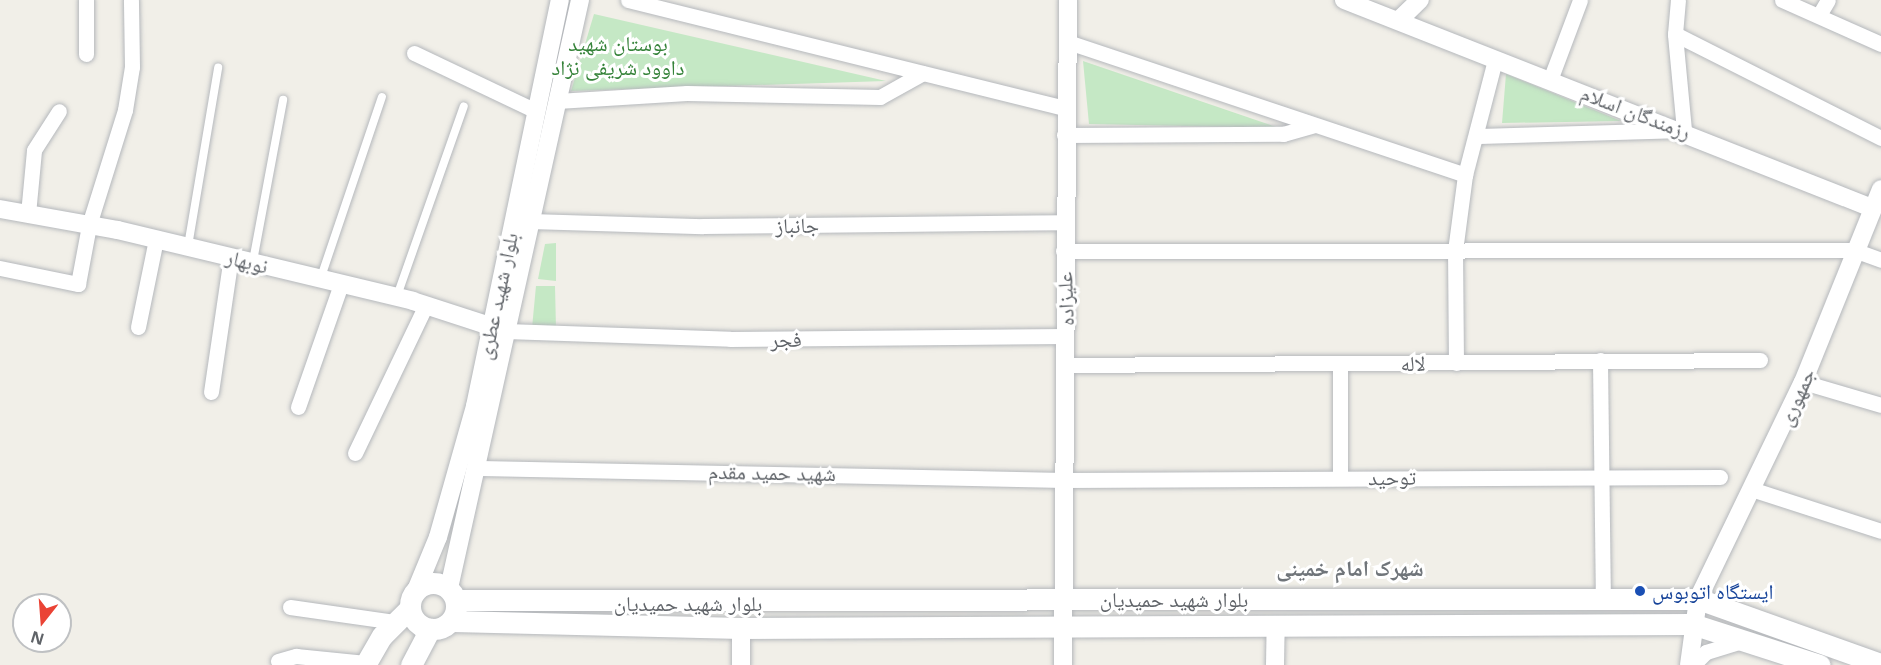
<!DOCTYPE html>
<html>
<head>
<meta charset="utf-8">
<style>
  body { margin:0 }
  #map { position:relative; width:1881px; height:665px; overflow:hidden; background:#f1efe8; font-family:"Noto Sans","Noto Naskh Arabic",sans-serif }
  div>[style] { position:absolute }
  .green>* { inset:0; background:#c5e8c5 }
  .roads { filter:drop-shadow(0 0 2px #b5b8bc) drop-shadow(0 0 2px #b5b8bc) }
  .service>* { height:8px; margin:-4px; padding:0 4px; transform-origin:4px; border-radius:4px; background:#fff }
  .minor>* { height:15px; margin:-7.5px; padding:0 7.5px; transform-origin:7.5px; border-radius:7.5px; background:#fff }
  .tertiary>* { height:18px; margin:-9px; padding:0 9px; transform-origin:9px; border-radius:9px; background:#fff }
  .secondary>* { height:21px; margin:-10.5px; padding:0 10.5px; transform-origin:10.5px; border-radius:10.5px; background:#fff }
  .secondary>.ring { margin:-10.5px; padding:0; box-sizing:content-box; background:none; border:21px solid #fff; border-radius:50% }
  .dots>* { width:16px; height:16px; translate:-50% -50%; box-sizing:border-box; border:3px solid #fff; border-radius:50% }
  span { translate:-50% -50%; white-space:nowrap; text-align:center; line-height:1.15; -webkit-text-stroke:6px #fff; paint-order:stroke }
  .park-label { font-size:21px; color:#348238 }
  .street-label { font-size:21px; color:#5f6368 }
  .transit-label { font-size:21px; color:#164399 }
  .left { translate:0 -50%; text-align:left }
  .neighbourhood-label { font-size:22px; color:#70757a; font-weight:700 }
  .north { position:absolute; left:12px; top:593px; width:60px; height:60px; box-sizing:border-box; background:#fff; border:2px solid #bfc1c3; border-radius:50%; rotate:197deg; font-size:16px; font-weight:700; line-height:24px; text-align:center; color:#5f6368 }
  .north::after { content:''; display:block; margin:auto; width:21px; height:27px; background:#ea4335; clip-path:polygon(50% 0,100% 100%,50% 72%,0 100%) }
</style>
</head>
<body>
<div id="map">
  <div class="green">
    <div style="clip-path:polygon(594px 14px,886px 81px,571px 91px)"></div>
    <div style="clip-path:polygon(1083px 61px,1279px 128px,1089px 124px)"></div>
    <div style="clip-path:polygon(1506px 74px,1621px 121px,1502px 123px)"></div>
    <div style="clip-path:polygon(556px 243px,556px 281px,538px 279px,545px 244px)"></div>
    <div style="clip-path:polygon(536px 286px,555px 286px,556px 329px,532px 328px)"></div>
  </div>
  <div class="roads">
    <div class="service">
      <div style="left:188px;top:246px;width:181px;rotate:-80.4deg"></div>
      <div style="left:253px;top:261px;width:164px;rotate:-79.4deg"></div>
      <div style="left:321px;top:277px;width:190px;rotate:-71.3deg"></div>
      <div style="left:397px;top:296px;width:201px;rotate:-70.6deg"></div>
    </div>
    <div class="minor">
      <div style="left:86px;top:0;width:54px;rotate:90deg"></div>
      <div style="left:628px;top:0;width:450px;rotate:13.9deg"></div>
      <div style="left:1782px;top:0;width:108px;rotate:24deg"></div>
      <div style="left:1819px;top:15px;width:17px;rotate:-59deg"></div>
      <div style="left:1675px;top:34px;width:231px;rotate:26.8deg"></div>
      <div style="left:1068px;top:42px;width:419px;rotate:18.5deg"></div>
      <div style="left:414px;top:53px;width:135px;rotate:25.4deg"></div>
      <div style="left:1550px;top:80px;width:85px;rotate:-69.4deg"></div>
      <div style="left:557px;top:101px;width:130px;rotate:-3.5deg"></div>
      <div style="left:687px;top:93px;width:193px;rotate:1.2deg"></div>
      <div style="left:880px;top:97px;width:49px;rotate:-29.2deg"></div>
      <div style="left:1064px;top:135px;width:219px;rotate:-0.3deg"></div>
      <div style="left:1283px;top:134px;width:32px;rotate:-16deg"></div>
      <div style="left:1478px;top:136px;width:206px;rotate:-1.7deg"></div>
      <div style="left:1684px;top:130px;width:96px;rotate:-95.4deg"></div>
      <div style="left:1675px;top:34px;width:34px;rotate:-85deg"></div>
      <div style="left:28px;top:214px;width:64px;rotate:-84.6deg"></div>
      <div style="left:34px;top:150px;width:46px;rotate:-57.3deg"></div>
      <div style="left:530px;top:221px;width:173px;rotate:1.7deg"></div>
      <div style="left:703px;top:226px;width:361px;rotate:-0.6deg"></div>
      <div style="left:1063px;top:251px;width:791px;rotate:-0.07deg"></div>
      <div style="left:1854px;top:250px;width:29px;rotate:20deg"></div>
      <div style="left:0;top:268px;width:80px;rotate:11.6deg"></div>
      <div style="left:78px;top:284px;width:60px;rotate:-79.4deg"></div>
      <div style="left:89px;top:225px;width:121px;rotate:-72.6deg"></div>
      <div style="left:125px;top:110px;width:44px;rotate:-80.8deg"></div>
      <div style="left:132px;top:67px;width:67px;rotate:-90.9deg"></div>
      <div style="left:138px;top:327px;width:90px;rotate:-78.4deg"></div>
      <div style="left:506px;top:331px;width:224px;rotate:2deg"></div>
      <div style="left:730px;top:339px;width:336px;rotate:-0.5deg"></div>
      <div style="left:1600px;top:360px;width:239px;rotate:89.3deg"></div>
      <div style="left:1456px;top:363px;width:112px;rotate:-90.5deg"></div>
      <div style="left:1455px;top:251px;width:77px;rotate:-82.5deg"></div>
      <div style="left:1465px;top:175px;width:119px;rotate:-75.4deg"></div>
      <div style="left:1340px;top:364px;width:114px;rotate:90deg"></div>
      <div style="left:1066px;top:365px;width:694px;rotate:-0.41deg"></div>
      <div style="left:1803px;top:382px;width:81px;rotate:16.4deg"></div>
      <div style="left:211px;top:392px;width:136px;rotate:-81.6deg"></div>
      <div style="left:298px;top:407px;width:130px;rotate:-70.7deg"></div>
      <div style="left:355px;top:453px;width:164px;rotate:-64.4deg"></div>
      <div style="left:480px;top:468px;width:584px;rotate:1.18deg"></div>
      <div style="left:1064px;top:480px;width:656px;rotate:-0.26deg"></div>
      <div style="left:1754px;top:490px;width:133px;rotate:17.9deg"></div>
      <div style="left:290px;top:607px;width:107px;rotate:8.1deg"></div>
      <div style="left:278px;top:661px;width:19px;rotate:-16deg"></div>
      <div style="left:296px;top:656px;width:70px;rotate:5.7deg"></div>
      <div style="left:1693px;top:665px;width:18px;rotate:-45deg"></div>
      <div style="left:1706px;top:652px;width:39px;rotate:-17deg"></div>
    </div>
    <div class="tertiary">
      <div style="left:1344px;top:0;width:567px;rotate:21.5deg"></div>
      <div style="left:1399px;top:20px;width:29px;rotate:-44deg"></div>
      <div style="left:0;top:209px;width:120px;rotate:10.1deg"></div>
      <div style="left:118px;top:230px;width:303px;rotate:13.5deg"></div>
      <div style="left:413px;top:301px;width:94px;rotate:18deg"></div>
      <div style="left:417px;top:588px;width:55px;rotate:-67.6deg"></div>
      <div style="left:438px;top:537px;width:136px;rotate:-74.2deg"></div>
      <div style="left:475px;top:406px;width:415px;rotate:-78.2deg"></div>
      <div style="left:449px;top:588px;width:602px;rotate:-77.44deg"></div>
      <div style="left:741px;top:665px;width:37px;rotate:-90deg"></div>
      <div style="left:1063px;top:665px;width:665px;rotate:-89.57deg"></div>
      <div style="left:1275px;top:665px;width:39px;rotate:-89deg"></div>
      <div style="left:1689px;top:665px;width:67px;rotate:-82.2deg"></div>
      <div style="left:1698px;top:599px;width:241px;rotate:-64.2deg"></div>
      <div style="left:1803px;top:382px;width:208px;rotate:-68deg"></div>
    </div>
    <div class="secondary">
      <div class="ring" style="left:410px;top:583px;width:25px;height:25px"></div>
      <div style="left:456px;top:600px;width:1242px;rotate:-0.05deg"></div>
      <div style="left:1698px;top:599px;width:194px;rotate:19.6deg"></div>
      <div style="left:452px;top:621px;width:289px;rotate:1.4deg"></div>
      <div style="left:741px;top:628px;width:951px;rotate:-0.24deg"></div>
      <div style="left:1692px;top:624px;width:134px;rotate:17.8deg"></div>
      <div style="left:365px;top:665px;width:34px;rotate:-60deg"></div>
      <div style="left:382px;top:636px;width:38px;rotate:-45deg"></div>
      <div style="left:411px;top:665px;width:41px;rotate:-62.2deg"></div>
    </div>
  </div>
  <div class="dots">
    <div style="left:1640px;top:591px;background:#1a4fb4"></div>
  </div>
  <div class="park-label">
    <span style="left:618px;top:55px">بوستان شهید<br>داوود شریفی نژاد</span>
  </div>
  <div class="street-label">
    <span style="left:1636px;top:112px;rotate:21deg">رزمندگان اسلام</span>
    <span style="left:797px;top:225px;rotate:-1deg">جانباز</span>
    <span style="left:247px;top:261px;rotate:14deg">نوبهار</span>
    <span style="left:497px;top:296px;rotate:-78deg">بلوار شهید عطری</span>
    <span style="left:1065px;top:299px;rotate:-92deg">علیزاده</span>
    <span style="left:786px;top:339px;rotate:-1deg">فجر</span>
    <span style="left:1413px;top:363px;rotate:-1deg">لاله</span>
    <span style="left:1796px;top:397px;rotate:-66deg">جمهوری</span>
    <span style="left:772px;top:472px;rotate:1deg">شهید حمید مقدم</span>
    <span style="left:1392px;top:477px;rotate:-1deg">توحید</span>
    <span style="left:1174px;top:599px">بلوار شهید حمیدیان</span>
    <span style="left:688px;top:603px">بلوار شهید حمیدیان</span>
  </div>
  <div class="transit-label">
    <span class="left" style="left:1652px;top:591px">ایستگاه اتوبوس</span>
  </div>
  <div class="neighbourhood-label">
    <span style="left:1350px;top:568px">شهرک امام خمینی</span>
  </div>
  <div class="north">N</div>
</div>
</body>
</html>
